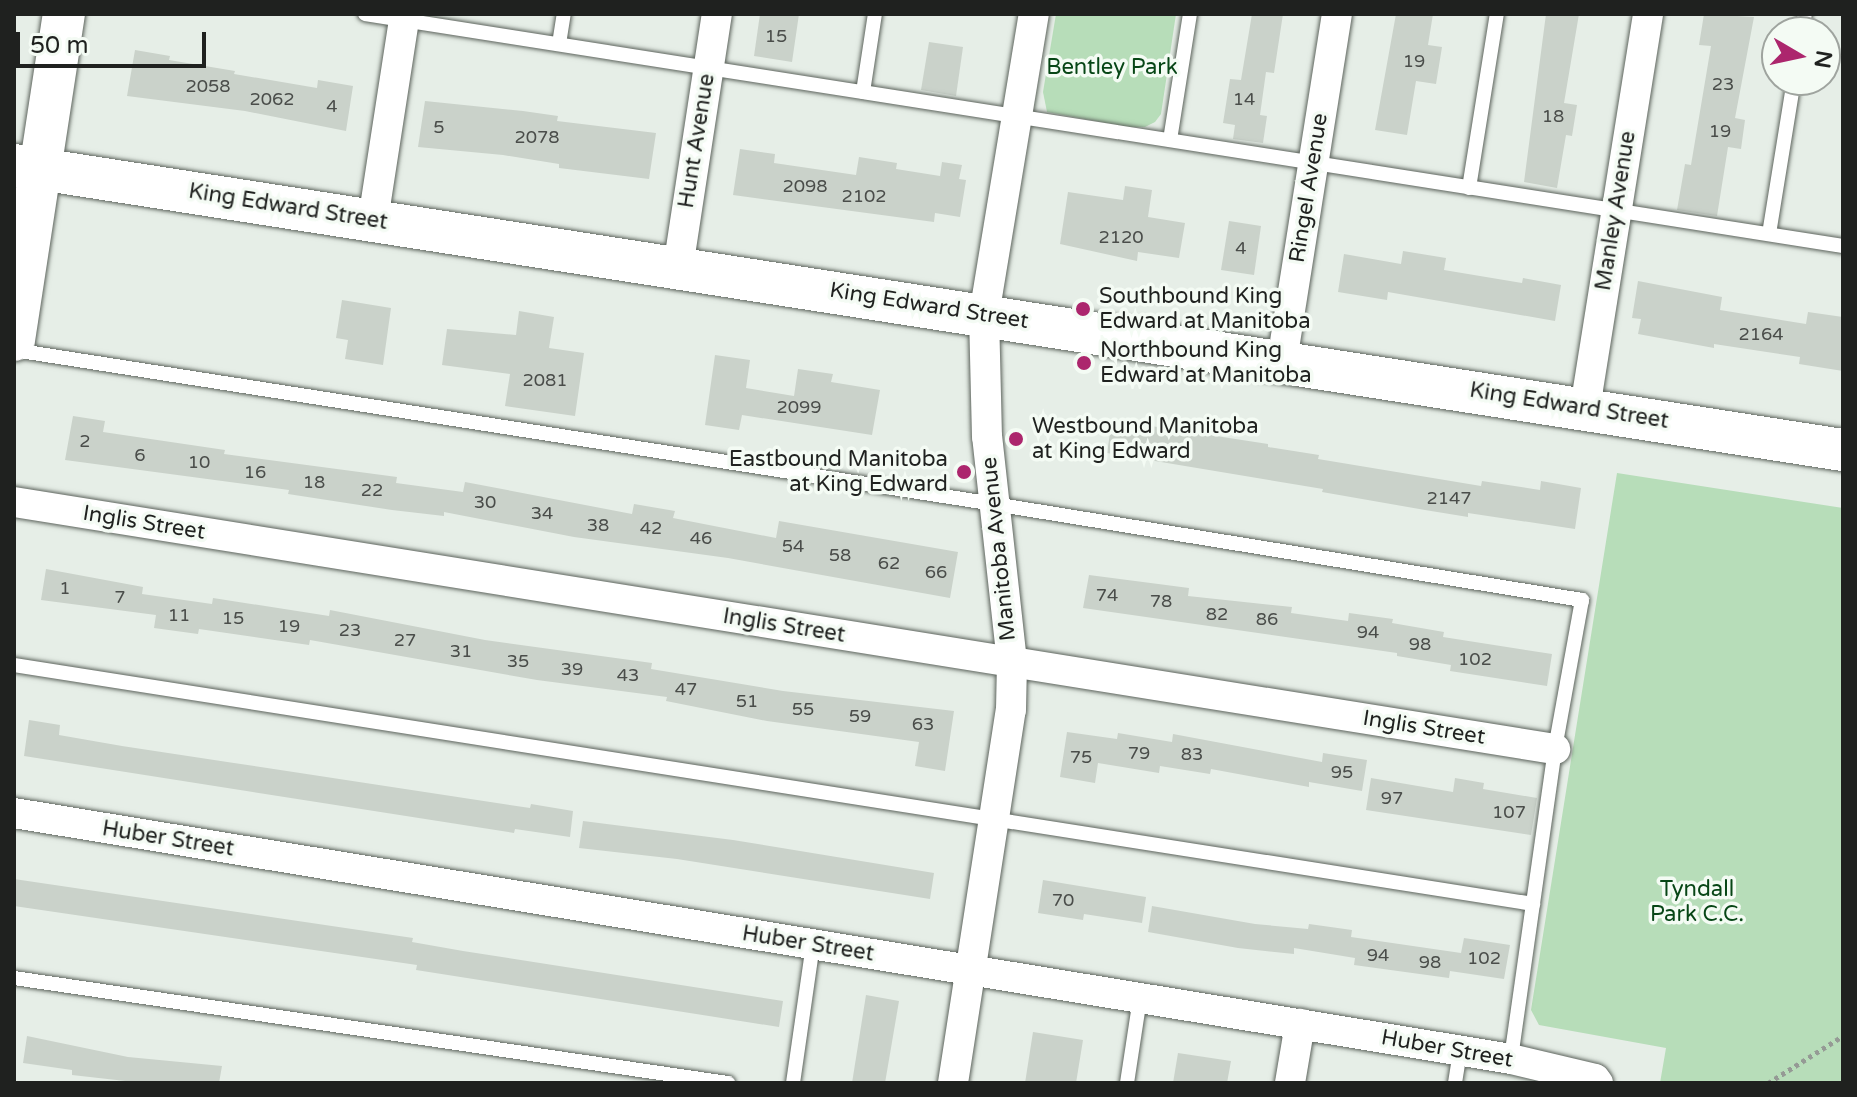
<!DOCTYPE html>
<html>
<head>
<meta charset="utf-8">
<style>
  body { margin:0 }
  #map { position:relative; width:1857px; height:1097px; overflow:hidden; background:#e6eee7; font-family:"Varela Round",sans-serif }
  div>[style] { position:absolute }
  .green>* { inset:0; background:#b7ddb9 }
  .building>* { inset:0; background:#cad2ca }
  .path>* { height:5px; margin-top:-2.5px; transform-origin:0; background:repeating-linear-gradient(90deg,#959a95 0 4px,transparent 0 8px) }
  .roads { filter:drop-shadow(0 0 2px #5d645d) drop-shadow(0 0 2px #5d645d) }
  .lane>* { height:14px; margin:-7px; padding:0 7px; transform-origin:7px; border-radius:7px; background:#fff }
  .street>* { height:30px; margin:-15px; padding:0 15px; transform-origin:15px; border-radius:15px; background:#fff }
  .secondary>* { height:42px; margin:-21px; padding:0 21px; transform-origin:21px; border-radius:21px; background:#fff }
  .dots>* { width:22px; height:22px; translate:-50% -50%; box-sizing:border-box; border:4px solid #f4fbf4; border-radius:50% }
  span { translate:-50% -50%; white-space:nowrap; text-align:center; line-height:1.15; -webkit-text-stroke:7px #f4fbf4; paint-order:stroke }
  .number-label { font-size:18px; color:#4a4d4a }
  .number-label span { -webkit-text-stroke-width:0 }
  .park-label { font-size:22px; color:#074616 }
  .street-label { font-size:22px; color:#1f211f }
  .poi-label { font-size:22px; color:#1f211f }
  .left { translate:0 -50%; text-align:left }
  .right { translate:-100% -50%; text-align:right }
  .frame { position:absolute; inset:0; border:16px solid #1f211f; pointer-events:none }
  .north { position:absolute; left:1761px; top:16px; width:80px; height:80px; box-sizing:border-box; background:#f4fbf4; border:2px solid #9fa49f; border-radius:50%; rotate:99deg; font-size:22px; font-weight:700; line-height:32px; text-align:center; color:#1f211f }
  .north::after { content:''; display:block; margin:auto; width:28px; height:36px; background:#ac266d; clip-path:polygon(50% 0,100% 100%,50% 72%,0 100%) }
  .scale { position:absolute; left:16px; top:32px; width:190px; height:36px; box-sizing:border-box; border:4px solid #1f211f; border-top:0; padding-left:10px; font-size:24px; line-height:28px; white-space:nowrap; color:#1f211f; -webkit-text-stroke:6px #f4fbf4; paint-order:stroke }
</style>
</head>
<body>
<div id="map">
  <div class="green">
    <div style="clip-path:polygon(1056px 14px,1176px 14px,1161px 114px,1155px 122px,1145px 127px,1128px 127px,1047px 112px,1043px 92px)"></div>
    <div style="clip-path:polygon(1617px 473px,1843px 508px,1843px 1083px,1660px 1083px,1666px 1048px,1539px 1025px,1531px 1010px)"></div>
  </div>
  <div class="building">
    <div style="clip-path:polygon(760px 14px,799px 14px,792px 62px,754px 56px)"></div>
    <div style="clip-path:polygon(1252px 14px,1283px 14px,1274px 73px,1266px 72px,1260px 115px,1267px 116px,1263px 143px,1233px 139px,1235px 125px,1223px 123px,1230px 79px,1241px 80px)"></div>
    <div style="clip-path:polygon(1396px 14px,1433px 14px,1428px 45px,1442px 47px,1436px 84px,1416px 81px,1407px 135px,1375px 130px)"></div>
    <div style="clip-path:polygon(1546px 14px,1579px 14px,1564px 103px,1577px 105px,1572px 136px,1566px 135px,1557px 188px,1524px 182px)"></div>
    <div style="clip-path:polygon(1704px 14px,1754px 17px,1735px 118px,1745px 120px,1741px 149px,1728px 147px,1717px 216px,1677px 210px,1685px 164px,1691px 165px,1711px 46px,1699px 45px)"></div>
    <div style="clip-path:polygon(929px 42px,963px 47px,956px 96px,921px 90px)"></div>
    <div style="clip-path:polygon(135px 50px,170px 56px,169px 60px,235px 71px,234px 74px,317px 88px,318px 80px,353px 86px,346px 131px,245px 111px,127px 96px)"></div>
    <div style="clip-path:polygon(425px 101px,523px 111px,558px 116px,557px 121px,656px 133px,649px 179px,559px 168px,559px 164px,503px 155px,418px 147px)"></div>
    <div style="clip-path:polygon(740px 149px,775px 154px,774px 163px,856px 175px,859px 157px,897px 163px,896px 169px,940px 176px,942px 162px,962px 165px,959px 179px,966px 180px,960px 217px,935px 213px,934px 222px,733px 195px)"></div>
    <div style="clip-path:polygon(1125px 186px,1152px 190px,1148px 217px,1185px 223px,1179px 258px,1138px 252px,1137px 261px,1060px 244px,1068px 192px,1123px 200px)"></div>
    <div style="clip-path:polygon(1229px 221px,1261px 226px,1254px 275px,1221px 270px)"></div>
    <div style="clip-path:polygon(1403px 251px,1446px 258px,1444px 270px,1522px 283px,1523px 278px,1561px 285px,1555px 321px,1388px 292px,1387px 300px,1338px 292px,1344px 254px,1401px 264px)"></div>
    <div style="clip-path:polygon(1638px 281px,1722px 297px,1720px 310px,1806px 324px,1808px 312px,1843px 317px,1843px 371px,1799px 364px,1800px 357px,1714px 344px,1714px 348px,1638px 334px,1641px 319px,1632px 318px)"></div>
    <div style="clip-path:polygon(342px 300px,391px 308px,383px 365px,345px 359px,348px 340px,336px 338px)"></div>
    <div style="clip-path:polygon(519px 311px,554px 317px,549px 348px,584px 353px,575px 416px,505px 406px,510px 374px,442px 365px,447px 329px,516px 335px)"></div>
    <div style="clip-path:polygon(715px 355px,750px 360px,746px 388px,794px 396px,798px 369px,833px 374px,831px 382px,880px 390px,872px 435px,742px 415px,739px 430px,705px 425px)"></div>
    <div style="clip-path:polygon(73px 416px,105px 421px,103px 432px,225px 450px,224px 454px,397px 477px,396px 483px,463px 492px,465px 482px,632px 514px,634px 504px,675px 511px,673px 518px,776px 538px,779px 521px,958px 552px,950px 598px,728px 558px,574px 537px,444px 512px,444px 516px,392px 510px,288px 494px,289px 490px,65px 460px)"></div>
    <div style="clip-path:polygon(1112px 420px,1268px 444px,1268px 447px,1319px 455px,1318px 459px,1481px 486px,1482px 481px,1540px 490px,1541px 481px,1581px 488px,1575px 529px,1468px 513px,1468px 517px,1425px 510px,1322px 492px,1323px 489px,1107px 453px)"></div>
    <div style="clip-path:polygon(46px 569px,143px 587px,142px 594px,212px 604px,213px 598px,329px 616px,330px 610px,485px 640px,652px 663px,651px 669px,783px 691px,954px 711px,945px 771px,915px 766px,919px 742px,767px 721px,666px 701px,667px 697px,537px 680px,310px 640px,309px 645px,199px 629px,198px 634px,154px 628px,156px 615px,41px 600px)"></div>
    <div style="clip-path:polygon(1089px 575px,1189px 588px,1188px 596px,1292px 607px,1291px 613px,1348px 621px,1349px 613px,1393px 619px,1392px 623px,1444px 632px,1443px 637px,1552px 654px,1547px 686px,1450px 671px,1451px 665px,1397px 656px,1397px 653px,1083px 608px)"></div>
    <div style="clip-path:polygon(29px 720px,60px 725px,59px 735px,122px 746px,530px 808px,531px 804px,573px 811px,570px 837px,515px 829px,514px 833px,24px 756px)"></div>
    <div style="clip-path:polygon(1067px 732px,1117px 739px,1118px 733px,1172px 742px,1173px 734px,1322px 762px,1323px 753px,1367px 760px,1362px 791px,1309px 782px,1309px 787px,1211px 769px,1210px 774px,1160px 766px,1159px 773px,1098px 763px,1095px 783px,1060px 777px)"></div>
    <div style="clip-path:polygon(1371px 778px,1453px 792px,1455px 778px,1484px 783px,1483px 789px,1537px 798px,1531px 835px,1366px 810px)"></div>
    <div style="clip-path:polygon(583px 821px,733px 840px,934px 873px,930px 899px,677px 859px,579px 848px)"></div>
    <div style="clip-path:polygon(14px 879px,413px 938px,412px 942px,463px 951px,783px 1001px,779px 1027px,416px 970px,417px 965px,14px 906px)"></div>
    <div style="clip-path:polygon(1043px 880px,1146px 897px,1142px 923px,1084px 914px,1083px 920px,1038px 913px)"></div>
    <div style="clip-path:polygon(1152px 906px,1255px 924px,1308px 929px,1309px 924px,1352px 930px,1351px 937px,1461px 953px,1464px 938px,1510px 945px,1504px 979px,1450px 971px,1449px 978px,1354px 965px,1355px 958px,1294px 948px,1294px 954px,1238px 948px,1148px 932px)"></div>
    <div style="clip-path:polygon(866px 995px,899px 1001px,885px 1083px,852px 1083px)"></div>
    <div style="clip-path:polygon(1033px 1032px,1083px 1040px,1076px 1083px,1025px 1083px)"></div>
    <div style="clip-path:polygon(27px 1036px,128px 1057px,222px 1066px,219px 1083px,143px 1083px,72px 1075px,72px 1070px,23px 1063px)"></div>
    <div style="clip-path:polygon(1178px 1053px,1231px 1061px,1227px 1083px,1173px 1083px)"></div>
  </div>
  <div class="path">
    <div style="left:1768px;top:1083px;width:89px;rotate:-32.1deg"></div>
  </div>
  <div class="roads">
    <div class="lane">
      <div style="left:365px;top:14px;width:1496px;rotate:8.92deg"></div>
      <div style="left:1802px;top:32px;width:18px;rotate:-81deg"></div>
      <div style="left:559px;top:44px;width:30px;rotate:-81deg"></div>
      <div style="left:863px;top:92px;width:79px;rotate:-81.3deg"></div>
      <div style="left:1170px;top:140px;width:128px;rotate:-81deg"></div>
      <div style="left:1469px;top:188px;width:176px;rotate:-80.9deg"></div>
      <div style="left:1769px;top:234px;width:156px;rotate:-80.8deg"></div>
      <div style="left:14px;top:350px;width:992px;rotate:8.93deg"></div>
      <div style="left:994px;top:504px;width:596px;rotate:9.27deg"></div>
      <div style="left:1582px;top:600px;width:151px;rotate:100.3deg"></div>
      <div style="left:1555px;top:749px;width:313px;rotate:98.1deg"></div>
      <div style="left:14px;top:665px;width:1538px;rotate:8.94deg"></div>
      <div style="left:14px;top:978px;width:722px;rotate:8.37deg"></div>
      <div style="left:793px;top:1083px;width:139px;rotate:-81.8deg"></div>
      <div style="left:1127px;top:1083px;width:86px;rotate:-81.3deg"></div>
      <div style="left:1455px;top:1083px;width:32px;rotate:-81deg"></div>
    </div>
    <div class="street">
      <div style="left:373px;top:220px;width:208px;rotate:-81.2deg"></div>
      <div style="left:678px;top:268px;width:257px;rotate:-81.3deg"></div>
      <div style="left:1282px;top:361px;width:351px;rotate:-81deg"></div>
      <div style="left:1585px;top:408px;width:399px;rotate:-80.9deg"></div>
      <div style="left:14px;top:502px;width:1561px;rotate:9.11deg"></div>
      <div style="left:14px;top:813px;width:1517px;rotate:9.33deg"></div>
      <div style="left:1511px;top:1059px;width:86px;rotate:13.4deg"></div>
      <div style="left:1595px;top:1079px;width:5px;rotate:53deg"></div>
      <div style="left:953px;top:1083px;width:377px;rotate:-81.2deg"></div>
      <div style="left:1011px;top:710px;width:48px;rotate:-88.8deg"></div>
      <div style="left:1012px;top:662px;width:226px;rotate:-96.3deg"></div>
      <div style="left:987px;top:437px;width:122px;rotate:-91.4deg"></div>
      <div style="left:984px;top:315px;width:305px;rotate:-80.6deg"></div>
      <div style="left:1290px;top:1083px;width:60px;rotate:-80.4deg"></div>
    </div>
    <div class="secondary">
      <div style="left:14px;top:165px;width:1851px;rotate:8.86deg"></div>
      <div style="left:14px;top:340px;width:330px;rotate:-81.3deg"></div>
    </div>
  </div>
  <div class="dots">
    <div style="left:1083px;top:309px;background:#ac266d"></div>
    <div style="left:1084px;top:363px;background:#ac266d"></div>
    <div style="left:1016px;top:439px;background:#ac266d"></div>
    <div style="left:964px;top:472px;background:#ac266d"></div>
  </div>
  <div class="number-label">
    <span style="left:776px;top:36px">15</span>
    <span style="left:1414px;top:61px">19</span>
    <span style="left:1723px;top:84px">23</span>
    <span style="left:208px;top:86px">2058</span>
    <span style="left:272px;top:99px">2062</span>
    <span style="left:1244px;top:99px">14</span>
    <span style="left:332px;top:106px">4</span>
    <span style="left:1553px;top:116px">18</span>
    <span style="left:439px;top:127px">5</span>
    <span style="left:1720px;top:131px">19</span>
    <span style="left:537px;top:137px">2078</span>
    <span style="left:805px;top:186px">2098</span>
    <span style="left:864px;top:196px">2102</span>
    <span style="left:1121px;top:237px">2120</span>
    <span style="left:1241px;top:248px">4</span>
    <span style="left:1761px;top:334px">2164</span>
    <span style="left:545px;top:380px">2081</span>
    <span style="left:799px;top:407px">2099</span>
    <span style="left:85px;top:441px">2</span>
    <span style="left:140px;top:455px">6</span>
    <span style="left:199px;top:462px">10</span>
    <span style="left:255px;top:472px">16</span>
    <span style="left:314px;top:482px">18</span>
    <span style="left:372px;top:490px">22</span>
    <span style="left:1449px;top:498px">2147</span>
    <span style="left:485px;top:502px">30</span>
    <span style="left:542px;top:513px">34</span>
    <span style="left:598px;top:525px">38</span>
    <span style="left:651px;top:528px">42</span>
    <span style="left:701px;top:538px">46</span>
    <span style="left:793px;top:546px">54</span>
    <span style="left:840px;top:555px">58</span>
    <span style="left:889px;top:563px">62</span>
    <span style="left:936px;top:572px">66</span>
    <span style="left:65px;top:588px">1</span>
    <span style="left:1107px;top:595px">74</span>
    <span style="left:120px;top:597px">7</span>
    <span style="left:1161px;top:601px">78</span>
    <span style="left:1217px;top:614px">82</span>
    <span style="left:179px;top:615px">11</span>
    <span style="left:233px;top:618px">15</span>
    <span style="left:1267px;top:619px">86</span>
    <span style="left:289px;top:626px">19</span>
    <span style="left:350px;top:630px">23</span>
    <span style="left:1368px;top:632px">94</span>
    <span style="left:405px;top:640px">27</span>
    <span style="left:1420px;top:644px">98</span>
    <span style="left:461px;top:651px">31</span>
    <span style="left:1475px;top:659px">102</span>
    <span style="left:518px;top:661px">35</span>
    <span style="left:572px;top:669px">39</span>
    <span style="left:628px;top:675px">43</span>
    <span style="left:686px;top:689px">47</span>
    <span style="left:747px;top:701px">51</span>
    <span style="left:803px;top:709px">55</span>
    <span style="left:860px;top:716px">59</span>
    <span style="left:923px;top:724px">63</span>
    <span style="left:1139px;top:753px">79</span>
    <span style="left:1192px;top:754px">83</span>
    <span style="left:1081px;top:757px">75</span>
    <span style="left:1342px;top:772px">95</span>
    <span style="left:1392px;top:798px">97</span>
    <span style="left:1509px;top:812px">107</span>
    <span style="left:1063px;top:900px">70</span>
    <span style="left:1378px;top:955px">94</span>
    <span style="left:1484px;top:958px">102</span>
    <span style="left:1430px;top:962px">98</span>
  </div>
  <div class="park-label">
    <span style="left:1112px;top:68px">Bentley Park</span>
    <span style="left:1697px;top:902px">Tyndall<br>Park C.C.</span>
  </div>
  <div class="street-label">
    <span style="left:697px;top:141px;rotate:-81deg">Hunt Avenue</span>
    <span style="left:1309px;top:188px;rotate:-81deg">Ringel Avenue</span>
    <span style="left:288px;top:207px;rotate:9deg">King Edward Street</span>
    <span style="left:1616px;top:211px;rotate:-81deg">Manley Avenue</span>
    <span style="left:929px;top:306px;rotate:9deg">King Edward Street</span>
    <span style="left:1569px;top:406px;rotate:9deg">King Edward Street</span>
    <span style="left:144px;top:523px;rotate:9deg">Inglis Street</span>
    <span style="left:999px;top:549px;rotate:-96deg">Manitoba Avenue</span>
    <span style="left:784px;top:626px;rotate:9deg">Inglis Street</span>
    <span style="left:1424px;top:728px;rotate:9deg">Inglis Street</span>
    <span style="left:168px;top:839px;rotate:9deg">Huber Street</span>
    <span style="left:808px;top:944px;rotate:9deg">Huber Street</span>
    <span style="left:1447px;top:1049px;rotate:10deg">Huber Street</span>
  </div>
  <div class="poi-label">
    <span class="left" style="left:1099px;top:309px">Southbound King<br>Edward at Manitoba</span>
    <span class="left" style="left:1100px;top:363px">Northbound King<br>Edward at Manitoba</span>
    <span class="left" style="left:1032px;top:439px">Westbound Manitoba<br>at King Edward</span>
    <span class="right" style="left:948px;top:472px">Eastbound Manitoba<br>at King Edward</span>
  </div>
  <div class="frame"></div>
  <div class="north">N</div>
  <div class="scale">50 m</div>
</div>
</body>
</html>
